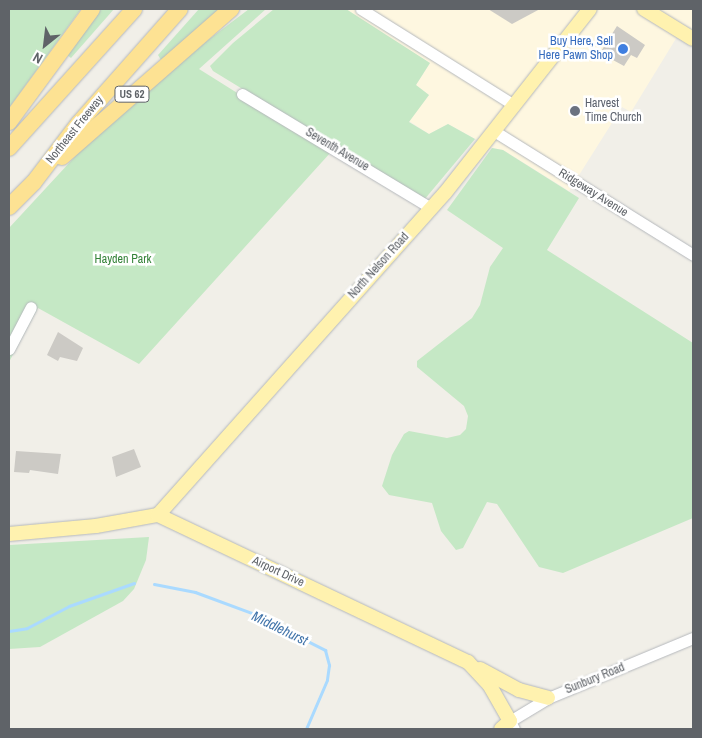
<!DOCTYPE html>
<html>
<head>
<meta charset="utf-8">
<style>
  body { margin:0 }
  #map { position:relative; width:702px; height:738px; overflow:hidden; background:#f1efe8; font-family:"Archivo Narrow",sans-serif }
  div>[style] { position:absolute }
  .commercial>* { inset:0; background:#fef7e0 }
  .green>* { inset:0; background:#c5e8c5 }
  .stream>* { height:3px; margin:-1.5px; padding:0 1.5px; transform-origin:1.5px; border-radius:1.5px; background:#aadaff }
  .building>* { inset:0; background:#cccac5 }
  .roads { filter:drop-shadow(0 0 1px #b5b8bc) drop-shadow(0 0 1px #b5b8bc) }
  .minor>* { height:11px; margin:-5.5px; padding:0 5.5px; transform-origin:5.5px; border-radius:5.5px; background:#fff }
  .major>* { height:14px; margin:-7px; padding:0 7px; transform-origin:7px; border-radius:7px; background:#fff2af }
  .highway>* { height:16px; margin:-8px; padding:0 8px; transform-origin:8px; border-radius:8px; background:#fde293 }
  .dots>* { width:14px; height:14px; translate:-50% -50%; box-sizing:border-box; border:2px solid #fff; border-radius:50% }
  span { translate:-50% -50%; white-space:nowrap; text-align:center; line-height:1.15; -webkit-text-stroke:5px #fff; paint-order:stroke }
  .shield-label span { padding:1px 4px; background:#fff; border:1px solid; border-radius:4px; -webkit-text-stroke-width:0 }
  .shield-label { font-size:11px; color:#5f6368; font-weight:700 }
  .shop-label { font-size:12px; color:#366cbe }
  .right { translate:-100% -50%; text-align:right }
  .worship-label { font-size:12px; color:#5b616d }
  .left { translate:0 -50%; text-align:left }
  .street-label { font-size:12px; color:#5f6368 }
  .park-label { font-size:12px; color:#348238 }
  .water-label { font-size:14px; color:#4174aa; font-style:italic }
  .frame { position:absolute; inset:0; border:10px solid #5f6368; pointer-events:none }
  .north { position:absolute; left:20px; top:20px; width:50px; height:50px; -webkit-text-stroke:4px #fff; paint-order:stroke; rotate:209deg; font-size:14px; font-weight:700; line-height:20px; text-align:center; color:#5f6368 }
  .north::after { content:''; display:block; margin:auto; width:18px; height:22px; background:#5f6368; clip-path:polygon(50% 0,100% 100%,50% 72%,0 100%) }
</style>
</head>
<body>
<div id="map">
  <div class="commercial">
    <div style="clip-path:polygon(346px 9px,693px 9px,693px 41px,680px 32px,631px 112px,622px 107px,569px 191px,503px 150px,492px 148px,448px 124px,429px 134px,409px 121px,429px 95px,416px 85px,430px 63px)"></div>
  </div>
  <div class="green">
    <div style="clip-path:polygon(9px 9px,81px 9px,9px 108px)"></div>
    <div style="clip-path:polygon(101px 9px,114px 9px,71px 58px,67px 55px)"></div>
    <div style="clip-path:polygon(199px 9px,224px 9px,161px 60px,158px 55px)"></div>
    <div style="clip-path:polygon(249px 9px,266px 9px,199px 69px,331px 152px,139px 364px,38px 308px,9px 362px,9px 228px,95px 135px,183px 59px)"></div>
    <div style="clip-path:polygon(274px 9px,346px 9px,430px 63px,416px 85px,429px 95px,409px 122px,429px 134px,448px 124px,475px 139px,424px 200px,213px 71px,210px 66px,233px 43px)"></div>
    <div style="clip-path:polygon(492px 148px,503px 150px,579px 198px,547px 250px,693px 343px,693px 518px,563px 573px,539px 567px,497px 504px,487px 502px,463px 548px,456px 550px,441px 531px,432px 503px,389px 495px,382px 486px,392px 455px,404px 434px,409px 431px,447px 438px,460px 435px,466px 429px,468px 416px,464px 406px,417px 367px,417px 361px,472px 318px,480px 305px,490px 267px,503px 248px,447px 210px)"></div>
    <div style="clip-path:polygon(149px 537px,146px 560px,134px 589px,123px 601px,40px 647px,9px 649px,9px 545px)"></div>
  </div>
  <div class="stream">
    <div style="left:154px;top:584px;width:42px;rotate:11deg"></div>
    <div style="left:195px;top:592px;width:63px;rotate:20.4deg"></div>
    <div style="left:254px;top:614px;width:80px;rotate:26.9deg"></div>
    <div style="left:325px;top:650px;width:16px;rotate:75deg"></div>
    <div style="left:329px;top:665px;width:15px;rotate:98deg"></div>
    <div style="left:327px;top:680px;width:53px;rotate:113.2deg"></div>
    <div style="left:9px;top:631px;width:18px;rotate:-9deg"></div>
    <div style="left:27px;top:628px;width:47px;rotate:-27.6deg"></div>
    <div style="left:69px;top:606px;width:69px;rotate:-19.5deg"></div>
  </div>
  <div class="building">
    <div style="clip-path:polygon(488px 9px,540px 9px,512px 24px)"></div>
    <div style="clip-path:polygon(617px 26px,645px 45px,637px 58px,631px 55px,624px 66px,600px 53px)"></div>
    <div style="clip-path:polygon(58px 332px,83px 348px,77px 361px,60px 357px,58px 361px,47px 355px)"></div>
    <div style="clip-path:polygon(134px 449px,141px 467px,116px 477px,112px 457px)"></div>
    <div style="clip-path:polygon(16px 451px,61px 454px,58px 474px,30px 470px,29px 473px,14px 472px)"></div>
  </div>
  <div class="roads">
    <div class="minor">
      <div style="left:361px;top:9px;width:181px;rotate:32.1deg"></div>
      <div style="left:242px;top:94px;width:221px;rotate:31.1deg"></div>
      <div style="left:494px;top:131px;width:234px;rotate:31.9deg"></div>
      <div style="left:9px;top:349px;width:47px;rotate:-62.4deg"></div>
      <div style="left:514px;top:729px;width:9px;rotate:-117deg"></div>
      <div style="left:510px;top:721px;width:44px;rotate:-31.2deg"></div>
      <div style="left:548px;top:698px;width:157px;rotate:-22.5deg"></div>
    </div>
    <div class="major">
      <div style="left:644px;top:9px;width:57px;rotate:31.5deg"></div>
      <div style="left:158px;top:515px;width:431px;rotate:-48.3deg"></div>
      <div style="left:445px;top:193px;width:234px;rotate:-51.8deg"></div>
      <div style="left:9px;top:534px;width:87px;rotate:-5.3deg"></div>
      <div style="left:96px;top:526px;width:63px;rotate:-10.1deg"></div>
      <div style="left:158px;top:515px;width:343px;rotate:25.4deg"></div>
      <div style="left:468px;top:662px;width:33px;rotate:47deg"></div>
      <div style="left:490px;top:686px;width:40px;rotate:60.3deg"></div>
      <div style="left:510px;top:721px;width:12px;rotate:138deg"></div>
      <div style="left:480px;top:669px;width:44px;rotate:28.3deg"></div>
      <div style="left:519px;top:690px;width:30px;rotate:15deg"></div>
    </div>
    <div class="highway">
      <div style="left:9px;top:122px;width:140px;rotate:-53.7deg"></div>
      <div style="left:9px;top:148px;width:187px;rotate:-48deg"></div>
      <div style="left:62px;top:157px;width:225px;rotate:-41.2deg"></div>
      <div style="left:9px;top:207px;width:35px;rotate:-45deg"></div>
      <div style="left:34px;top:182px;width:74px;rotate:-52.7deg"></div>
      <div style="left:79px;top:123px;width:152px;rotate:-48.5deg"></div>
    </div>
  </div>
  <div class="dots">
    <div style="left:623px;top:49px;background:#3f7fe0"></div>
    <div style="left:575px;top:111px;background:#6b7280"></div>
  </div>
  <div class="shield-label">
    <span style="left:132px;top:94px">US 62</span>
  </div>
  <div class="shop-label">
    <span class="right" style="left:613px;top:49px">Buy Here, Sell<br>Here Pawn Shop</span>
  </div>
  <div class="worship-label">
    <span class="left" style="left:585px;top:111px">Harvest<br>Time Church</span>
  </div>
  <div class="street-label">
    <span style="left:75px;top:130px;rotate:-51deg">Northeast Freeway</span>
    <span style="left:337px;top:150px;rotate:31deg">Seventh Avenue</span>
    <span style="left:593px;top:193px;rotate:32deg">Ridgeway Avenue</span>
    <span style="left:379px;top:266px;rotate:-48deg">North Nelson Road</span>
    <span style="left:278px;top:572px;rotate:25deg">Airport Drive</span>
    <span style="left:595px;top:679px;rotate:-22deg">Sunbury Road</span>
  </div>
  <div class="park-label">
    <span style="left:123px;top:260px">Hayden Park</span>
  </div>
  <div class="water-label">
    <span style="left:280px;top:628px;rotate:26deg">Middlehurst</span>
  </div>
  <div class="frame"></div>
  <div class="north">N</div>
</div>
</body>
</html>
